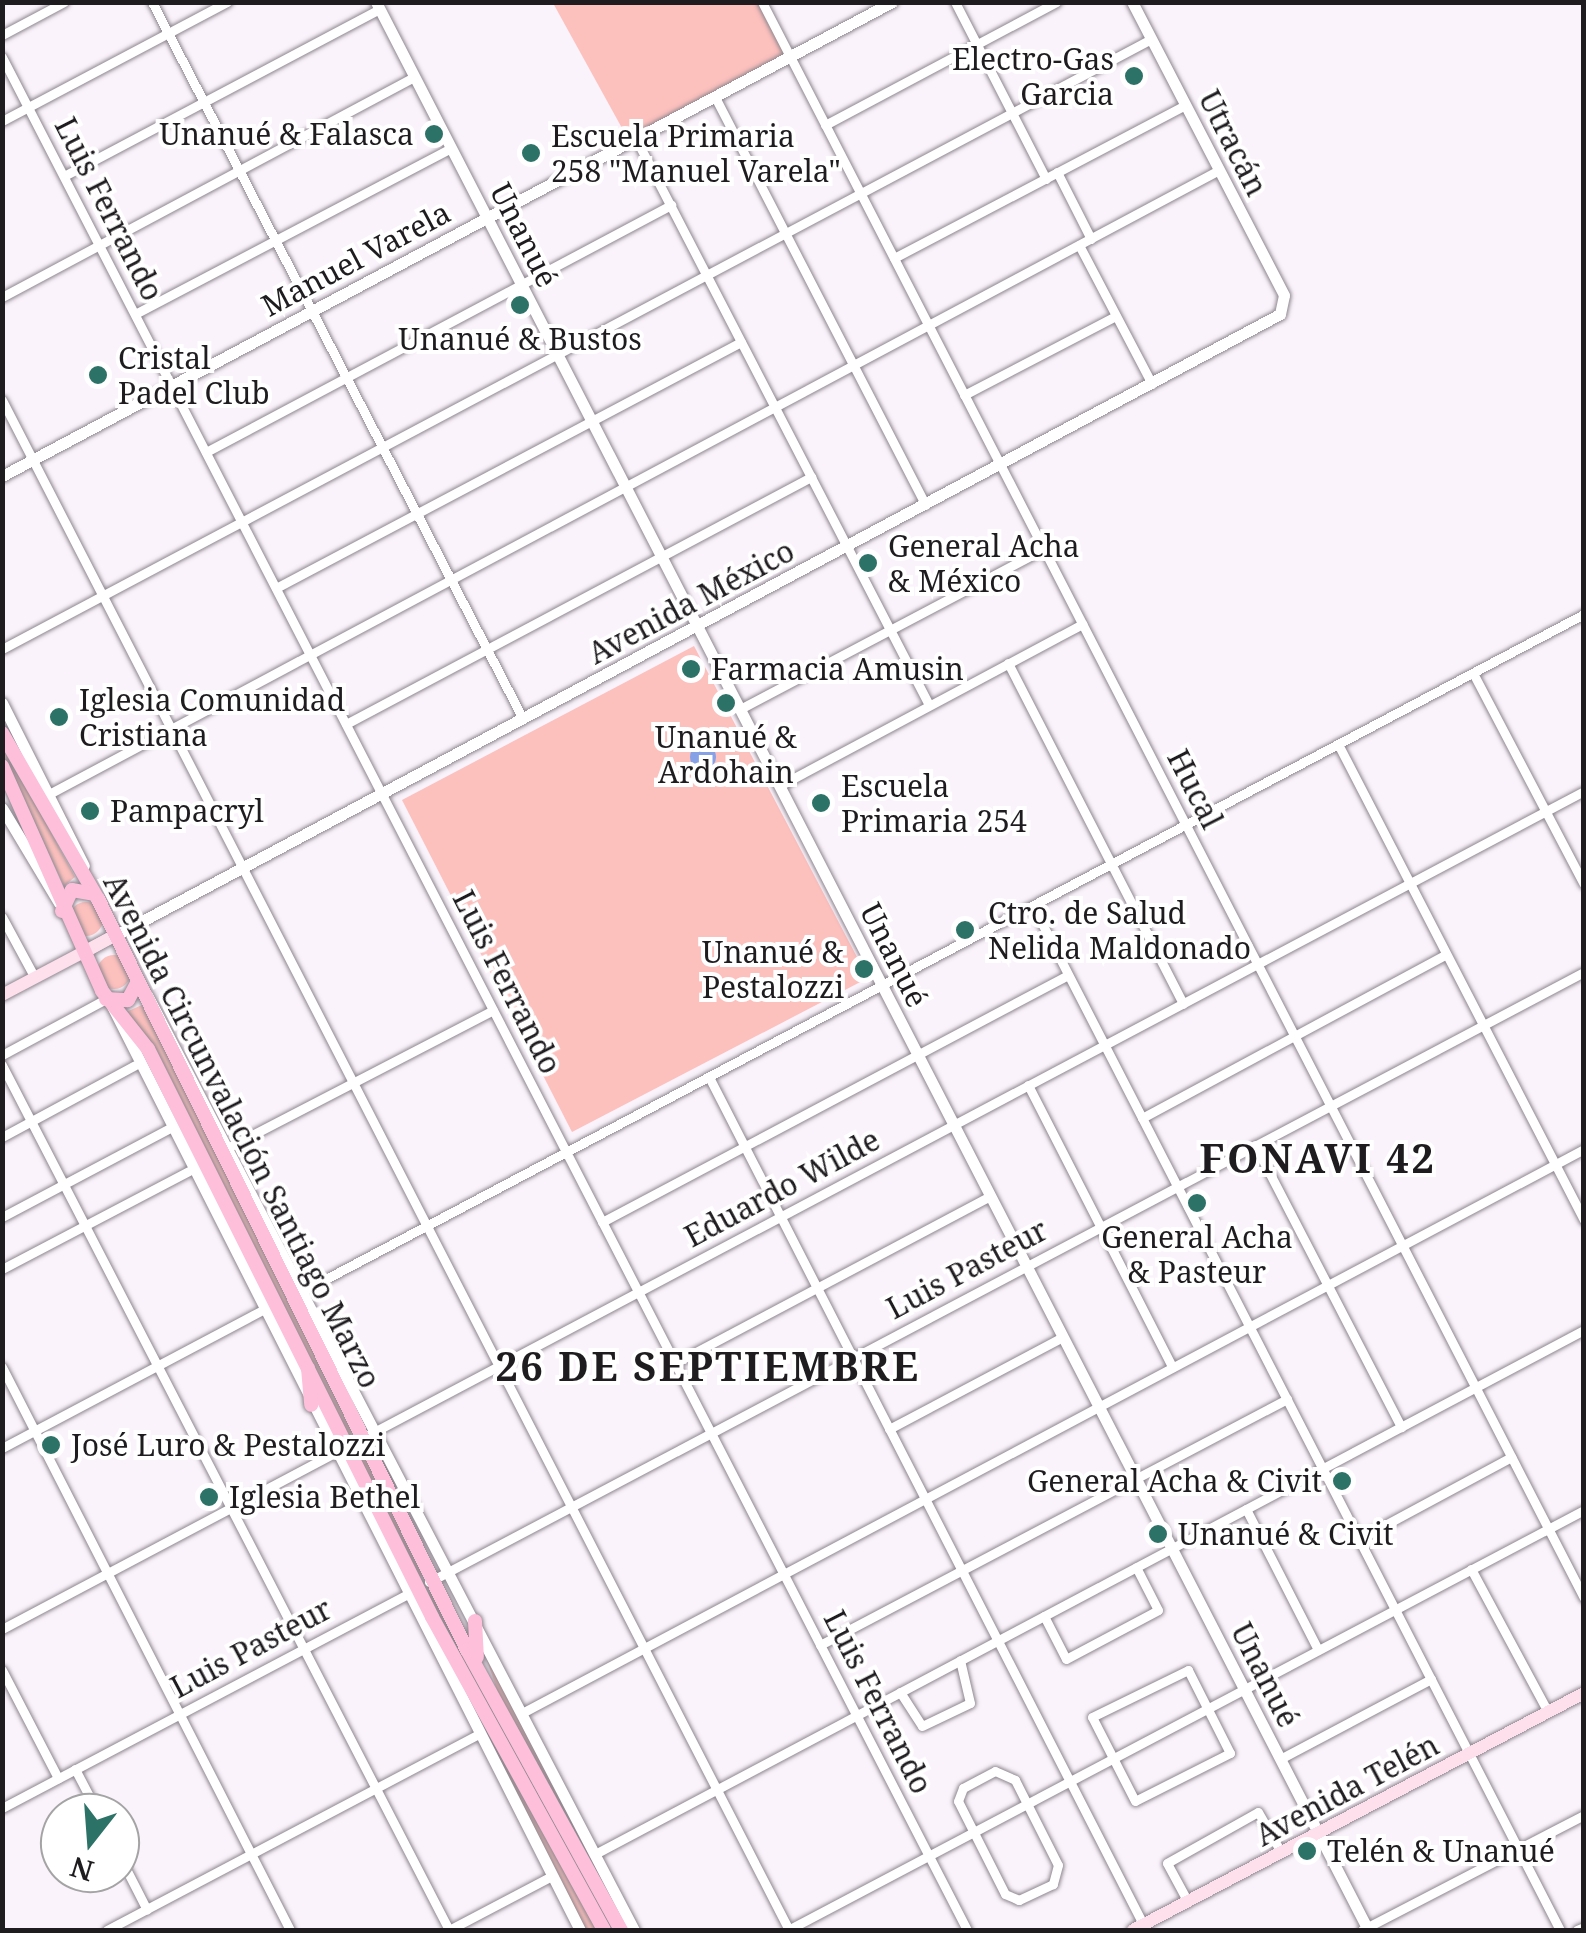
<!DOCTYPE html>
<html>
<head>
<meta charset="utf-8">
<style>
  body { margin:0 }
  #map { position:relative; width:1586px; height:1933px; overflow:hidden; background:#fbf3fb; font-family:"Noto Serif",serif }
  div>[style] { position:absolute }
  .green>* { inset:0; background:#fcc0bd }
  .round { border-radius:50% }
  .water>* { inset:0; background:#87a1e6 }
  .roads { filter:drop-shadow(0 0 2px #8d868e) drop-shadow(0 0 2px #8d868e) }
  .minor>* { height:9px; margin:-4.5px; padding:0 4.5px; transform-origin:4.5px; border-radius:4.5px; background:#fff }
  .tertiary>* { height:11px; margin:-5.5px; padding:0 5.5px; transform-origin:5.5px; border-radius:5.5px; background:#fff }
  .secondary>* { height:12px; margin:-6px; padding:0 6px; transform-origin:6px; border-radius:6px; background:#fedfec }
  .primary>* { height:14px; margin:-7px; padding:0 7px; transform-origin:7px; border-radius:7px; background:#fdbfda }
  .dots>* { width:28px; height:28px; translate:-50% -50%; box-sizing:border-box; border:5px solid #fff; border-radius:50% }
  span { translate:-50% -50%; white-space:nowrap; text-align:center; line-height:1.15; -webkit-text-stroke:8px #fff; paint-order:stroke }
  .poi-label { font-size:30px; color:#1f1c1f }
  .right { translate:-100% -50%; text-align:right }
  .left { translate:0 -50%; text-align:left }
  .street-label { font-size:30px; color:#1f1c1f }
  .district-label { font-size:40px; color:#1f1c1f; font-weight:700; letter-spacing:2.5px }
  .frame { position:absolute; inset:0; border:5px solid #1f1c1f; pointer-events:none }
  .north { position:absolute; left:40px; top:1793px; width:100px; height:100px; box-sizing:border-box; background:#fff; border:2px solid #a5a4a5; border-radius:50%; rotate:197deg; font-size:28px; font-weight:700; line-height:40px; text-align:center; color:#1f1c1f }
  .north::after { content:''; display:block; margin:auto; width:35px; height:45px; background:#2d7267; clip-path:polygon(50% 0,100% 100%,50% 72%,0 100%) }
</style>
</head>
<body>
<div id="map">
  <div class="green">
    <div style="clip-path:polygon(553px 3px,760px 3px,788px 55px,628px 139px)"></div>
    <div style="clip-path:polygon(694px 646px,868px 978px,572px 1132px,402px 800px)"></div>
    <div style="clip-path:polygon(2px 742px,75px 877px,64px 886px,3px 757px)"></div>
    <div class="round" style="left:69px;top:902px;width:34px;height:34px"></div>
    <div class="round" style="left:97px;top:955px;width:34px;height:34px"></div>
    <div style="clip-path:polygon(142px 1005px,357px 1427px,348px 1437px,126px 1012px)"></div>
    <div style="clip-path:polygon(365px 1448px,427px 1573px,419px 1577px,357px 1452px)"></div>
    <div style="clip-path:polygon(434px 1589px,615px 1930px,427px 1595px)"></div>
    <div style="clip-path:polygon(426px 1620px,599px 1930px,585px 1930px)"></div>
    <div style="clip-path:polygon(479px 1636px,631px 1930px,504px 1711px)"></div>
  </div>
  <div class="water">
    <div class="round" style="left:690px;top:744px;width:26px;height:26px"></div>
  </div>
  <div class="roads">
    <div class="minor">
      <div style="left:152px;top:2px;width:807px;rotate:62.64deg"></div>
      <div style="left:762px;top:2px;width:1795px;rotate:62.75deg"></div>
      <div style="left:955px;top:2px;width:199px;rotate:62.8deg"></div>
      <div style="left:2px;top:35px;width:70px;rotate:-28deg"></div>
      <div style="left:2px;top:57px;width:2107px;rotate:62.74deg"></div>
      <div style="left:715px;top:97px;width:459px;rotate:62.7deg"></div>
      <div style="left:2px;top:121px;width:255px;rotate:-27.9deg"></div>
      <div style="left:825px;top:125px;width:262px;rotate:-28deg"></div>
      <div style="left:636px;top:139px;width:637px;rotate:62.63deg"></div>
      <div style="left:1057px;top:172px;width:75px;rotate:63.1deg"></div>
      <div style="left:64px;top:176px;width:357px;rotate:-27.9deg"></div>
      <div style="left:1079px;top:245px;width:157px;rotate:62.3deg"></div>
      <div style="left:894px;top:258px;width:329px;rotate:-27.7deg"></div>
      <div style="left:2px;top:297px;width:467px;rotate:-28.1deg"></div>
      <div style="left:135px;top:314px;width:357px;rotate:-27.7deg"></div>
      <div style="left:964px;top:395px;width:171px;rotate:-27.5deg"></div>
      <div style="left:2px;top:400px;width:1721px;rotate:62.78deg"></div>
      <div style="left:206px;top:452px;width:527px;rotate:-27.98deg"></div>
      <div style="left:276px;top:588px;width:526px;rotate:-27.88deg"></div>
      <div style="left:2px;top:649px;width:1301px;rotate:-27.96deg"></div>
      <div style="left:1008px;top:663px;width:383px;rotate:62.8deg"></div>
      <div style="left:1473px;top:673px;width:238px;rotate:62.3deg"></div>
      <div style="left:740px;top:709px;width:343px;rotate:-27.8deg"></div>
      <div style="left:346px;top:724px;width:527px;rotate:-27.98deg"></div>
      <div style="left:1338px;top:744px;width:536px;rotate:62.67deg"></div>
      <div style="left:779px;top:786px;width:344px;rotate:-28.1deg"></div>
      <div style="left:49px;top:794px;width:1326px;rotate:-28.07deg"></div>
      <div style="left:1033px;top:906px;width:1152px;rotate:62.77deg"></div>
      <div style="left:2px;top:917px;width:69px;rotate:61.6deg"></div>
      <div style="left:2px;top:1055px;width:118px;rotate:-28.3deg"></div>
      <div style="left:2px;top:1065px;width:974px;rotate:62.67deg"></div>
      <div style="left:709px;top:1077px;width:958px;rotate:62.87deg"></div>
      <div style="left:1028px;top:1085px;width:317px;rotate:62.9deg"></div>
      <div style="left:1142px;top:1118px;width:345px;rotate:-28.3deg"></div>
      <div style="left:2px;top:1137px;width:151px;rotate:-28.4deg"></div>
      <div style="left:1255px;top:1145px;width:318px;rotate:62.6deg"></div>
      <div style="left:231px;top:1146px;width:295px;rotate:-27.4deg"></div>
      <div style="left:2px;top:1217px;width:188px;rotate:-27.9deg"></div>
      <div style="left:602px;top:1222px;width:527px;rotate:-27.93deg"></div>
      <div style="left:2px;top:1269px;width:211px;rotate:-27.7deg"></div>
      <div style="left:305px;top:1290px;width:1447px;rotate:-27.86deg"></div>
      <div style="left:675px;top:1363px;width:357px;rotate:-27.9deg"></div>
      <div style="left:2px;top:1367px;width:632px;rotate:62.91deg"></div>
      <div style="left:889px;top:1429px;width:197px;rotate:-27.9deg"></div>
      <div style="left:2px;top:1448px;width:293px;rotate:-27.9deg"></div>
      <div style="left:1246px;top:1509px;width:158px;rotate:62.9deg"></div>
      <div style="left:1359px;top:1539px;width:173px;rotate:-28.3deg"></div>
      <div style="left:1471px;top:1569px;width:162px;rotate:61.7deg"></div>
      <div style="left:429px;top:1582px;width:1306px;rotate:-27.84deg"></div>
      <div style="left:1044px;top:1616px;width:48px;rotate:62.9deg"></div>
      <div style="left:1066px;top:1659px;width:104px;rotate:-28deg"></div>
      <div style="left:1158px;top:1610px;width:48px;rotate:-117.1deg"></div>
      <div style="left:2px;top:1629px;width:1790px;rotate:-27.91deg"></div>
      <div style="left:820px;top:1645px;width:528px;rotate:-27.78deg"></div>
      <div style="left:2px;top:1670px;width:122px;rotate:62.6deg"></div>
      <div style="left:1188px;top:1670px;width:93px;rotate:63.2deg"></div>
      <div style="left:1230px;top:1753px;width:106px;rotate:153.2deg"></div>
      <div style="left:1135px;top:1801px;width:94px;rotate:-117.1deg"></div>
      <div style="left:1092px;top:1717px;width:107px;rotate:-26.1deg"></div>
      <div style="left:900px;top:1692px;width:40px;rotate:57.1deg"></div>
      <div style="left:922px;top:1726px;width:53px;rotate:-25.6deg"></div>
      <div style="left:970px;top:1703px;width:44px;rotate:-103.1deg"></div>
      <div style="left:522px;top:1713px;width:1202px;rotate:-27.97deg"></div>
      <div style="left:1280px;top:1759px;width:171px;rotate:-27.9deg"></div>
      <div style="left:75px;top:1769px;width:50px;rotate:62.4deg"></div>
      <div style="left:995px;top:1771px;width:22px;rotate:24deg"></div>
      <div style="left:1015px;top:1780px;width:95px;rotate:63.2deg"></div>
      <div style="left:1058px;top:1865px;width:20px;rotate:105deg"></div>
      <div style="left:1053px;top:1884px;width:38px;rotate:155deg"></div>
      <div style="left:1019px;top:1900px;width:15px;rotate:-157deg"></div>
      <div style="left:1005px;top:1894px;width:104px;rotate:-116.8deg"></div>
      <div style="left:958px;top:1801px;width:14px;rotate:-69deg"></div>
      <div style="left:963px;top:1788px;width:36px;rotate:-28deg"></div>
      <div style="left:2px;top:1808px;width:463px;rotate:-27.8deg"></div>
      <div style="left:595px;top:1854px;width:1119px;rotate:-27.92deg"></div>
      <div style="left:120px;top:1857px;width:59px;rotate:63deg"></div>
      <div style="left:1188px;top:1902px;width:44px;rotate:-118.3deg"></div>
      <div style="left:1167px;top:1863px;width:104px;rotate:-29.3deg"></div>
      <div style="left:1258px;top:1812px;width:46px;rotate:60.1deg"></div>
      <div style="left:107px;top:1930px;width:420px;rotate:-27.8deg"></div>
      <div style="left:449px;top:1930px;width:116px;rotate:-27.7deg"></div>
      <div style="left:788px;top:1930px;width:900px;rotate:-27.82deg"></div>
      <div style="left:1362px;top:1930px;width:250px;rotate:-27.4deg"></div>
      <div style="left:1577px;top:1930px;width:8px;rotate:-23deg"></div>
    </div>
    <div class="tertiary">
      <div style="left:376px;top:2px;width:2168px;rotate:62.77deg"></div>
      <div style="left:2px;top:476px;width:1008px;rotate:-28.04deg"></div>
      <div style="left:2px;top:703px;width:182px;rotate:63.3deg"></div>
      <div style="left:2px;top:808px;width:111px;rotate:59deg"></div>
      <div style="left:116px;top:935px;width:1319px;rotate:-28.08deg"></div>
      <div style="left:1280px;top:314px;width:19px;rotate:-78deg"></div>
      <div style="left:1284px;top:295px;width:330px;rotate:-117.4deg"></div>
      <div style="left:147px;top:995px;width:1054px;rotate:62.49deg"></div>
      <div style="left:112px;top:1006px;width:1036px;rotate:63.14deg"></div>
    </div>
    <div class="secondary">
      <div style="left:83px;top:953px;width:38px;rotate:-29deg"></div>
      <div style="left:2px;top:995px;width:129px;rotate:-27.8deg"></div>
      <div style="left:1133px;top:1930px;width:509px;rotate:-27.72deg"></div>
    </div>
    <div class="primary">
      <div style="left:2px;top:733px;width:192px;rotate:60deg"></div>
      <div style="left:98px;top:899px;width:837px;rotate:63.83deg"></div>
      <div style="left:467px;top:1650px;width:320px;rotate:61.2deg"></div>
      <div style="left:2px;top:766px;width:246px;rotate:66deg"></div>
      <div style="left:102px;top:991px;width:74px;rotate:51.6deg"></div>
      <div style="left:148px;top:1049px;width:635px;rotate:63.43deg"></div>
      <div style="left:432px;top:1617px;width:357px;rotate:61.2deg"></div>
      <div style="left:62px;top:911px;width:23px;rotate:-65deg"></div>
      <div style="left:72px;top:890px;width:22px;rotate:10deg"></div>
      <div style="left:106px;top:999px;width:22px;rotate:3deg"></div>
      <div style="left:128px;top:1000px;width:21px;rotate:-62deg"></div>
      <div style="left:308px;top:1368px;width:37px;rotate:85deg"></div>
      <div style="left:475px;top:1621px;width:36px;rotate:87deg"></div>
    </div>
  </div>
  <div class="dots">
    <div style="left:1134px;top:76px;background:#2d7267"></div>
    <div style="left:434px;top:134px;background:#2d7267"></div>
    <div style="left:531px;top:153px;background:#2d7267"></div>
    <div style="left:520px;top:305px;background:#2d7267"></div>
    <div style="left:98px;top:375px;background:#2d7267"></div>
    <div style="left:868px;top:563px;background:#2d7267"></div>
    <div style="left:691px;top:669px;background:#2d7267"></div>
    <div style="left:726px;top:703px;background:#2d7267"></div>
    <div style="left:59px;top:717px;background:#2d7267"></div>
    <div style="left:821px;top:803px;background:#2d7267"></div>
    <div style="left:90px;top:811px;background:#2d7267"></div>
    <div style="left:965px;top:930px;background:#2d7267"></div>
    <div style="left:864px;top:969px;background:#2d7267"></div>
    <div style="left:1197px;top:1203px;background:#2d7267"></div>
    <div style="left:51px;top:1445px;background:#2d7267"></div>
    <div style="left:1342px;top:1481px;background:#2d7267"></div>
    <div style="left:209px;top:1497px;background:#2d7267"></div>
    <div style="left:1158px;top:1534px;background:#2d7267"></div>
    <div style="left:1307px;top:1851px;background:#2d7267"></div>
  </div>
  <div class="poi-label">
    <span class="right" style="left:1114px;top:76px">Electro-Gas<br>Garcia</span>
    <span class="right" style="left:414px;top:134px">Unanué &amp; Falasca</span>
    <span class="left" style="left:551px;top:153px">Escuela Primaria<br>258 "Manuel Varela"</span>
    <span style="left:520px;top:339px">Unanué &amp; Bustos</span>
    <span class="left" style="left:118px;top:375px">Cristal<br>Padel Club</span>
    <span class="left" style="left:888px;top:563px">General Acha<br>&amp; México</span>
    <span class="left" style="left:711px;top:669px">Farmacia Amusin</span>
    <span class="left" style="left:79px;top:717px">Iglesia Comunidad<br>Cristiana</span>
    <span style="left:726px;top:754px">Unanué &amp;<br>Ardohain</span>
    <span class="left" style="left:841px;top:803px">Escuela<br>Primaria 254</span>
    <span class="left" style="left:110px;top:811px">Pampacryl</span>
    <span class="left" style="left:988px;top:930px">Ctro. de Salud<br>Nelida Maldonado</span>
    <span class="right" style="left:844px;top:969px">Unanué &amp;<br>Pestalozzi</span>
    <span style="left:1197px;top:1254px">General Acha<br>&amp; Pasteur</span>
    <span class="left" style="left:71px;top:1445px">José Luro &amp; Pestalozzi</span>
    <span class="right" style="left:1322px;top:1481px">General Acha &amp; Civit</span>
    <span class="left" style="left:229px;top:1497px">Iglesia Bethel</span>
    <span class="left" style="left:1178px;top:1534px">Unanué &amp; Civit</span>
    <span class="left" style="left:1327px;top:1851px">Telén &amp; Unanué</span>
  </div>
  <div class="street-label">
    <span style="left:1233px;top:143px;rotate:63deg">Utracán</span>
    <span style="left:109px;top:209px;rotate:63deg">Luis Ferrando</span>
    <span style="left:524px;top:235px;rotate:63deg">Unanué</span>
    <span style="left:356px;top:259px;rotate:-28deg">Manuel Varela</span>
    <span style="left:691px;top:602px;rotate:-28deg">Avenida México</span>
    <span style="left:1195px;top:789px;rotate:63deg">Hucal</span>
    <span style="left:894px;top:955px;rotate:63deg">Unanué</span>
    <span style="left:507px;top:982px;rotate:63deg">Luis Ferrando</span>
    <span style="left:242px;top:1131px;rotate:63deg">Avenida Circunvalación Santiago Marzo</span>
    <span style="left:782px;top:1188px;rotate:-28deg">Eduardo Wilde</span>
    <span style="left:967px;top:1269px;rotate:-28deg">Luis Pasteur</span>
    <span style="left:251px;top:1648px;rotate:-28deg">Luis Pasteur</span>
    <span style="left:1265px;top:1675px;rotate:63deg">Unanué</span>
    <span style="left:878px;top:1702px;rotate:63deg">Luis Ferrando</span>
    <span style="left:1347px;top:1790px;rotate:-28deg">Avenida Telén</span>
  </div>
  <div class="district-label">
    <span style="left:1318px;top:1158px">FONAVI 42</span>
    <span style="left:708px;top:1366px">26 DE SEPTIEMBRE</span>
  </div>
  <div class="frame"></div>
  <div class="north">N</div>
</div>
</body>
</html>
